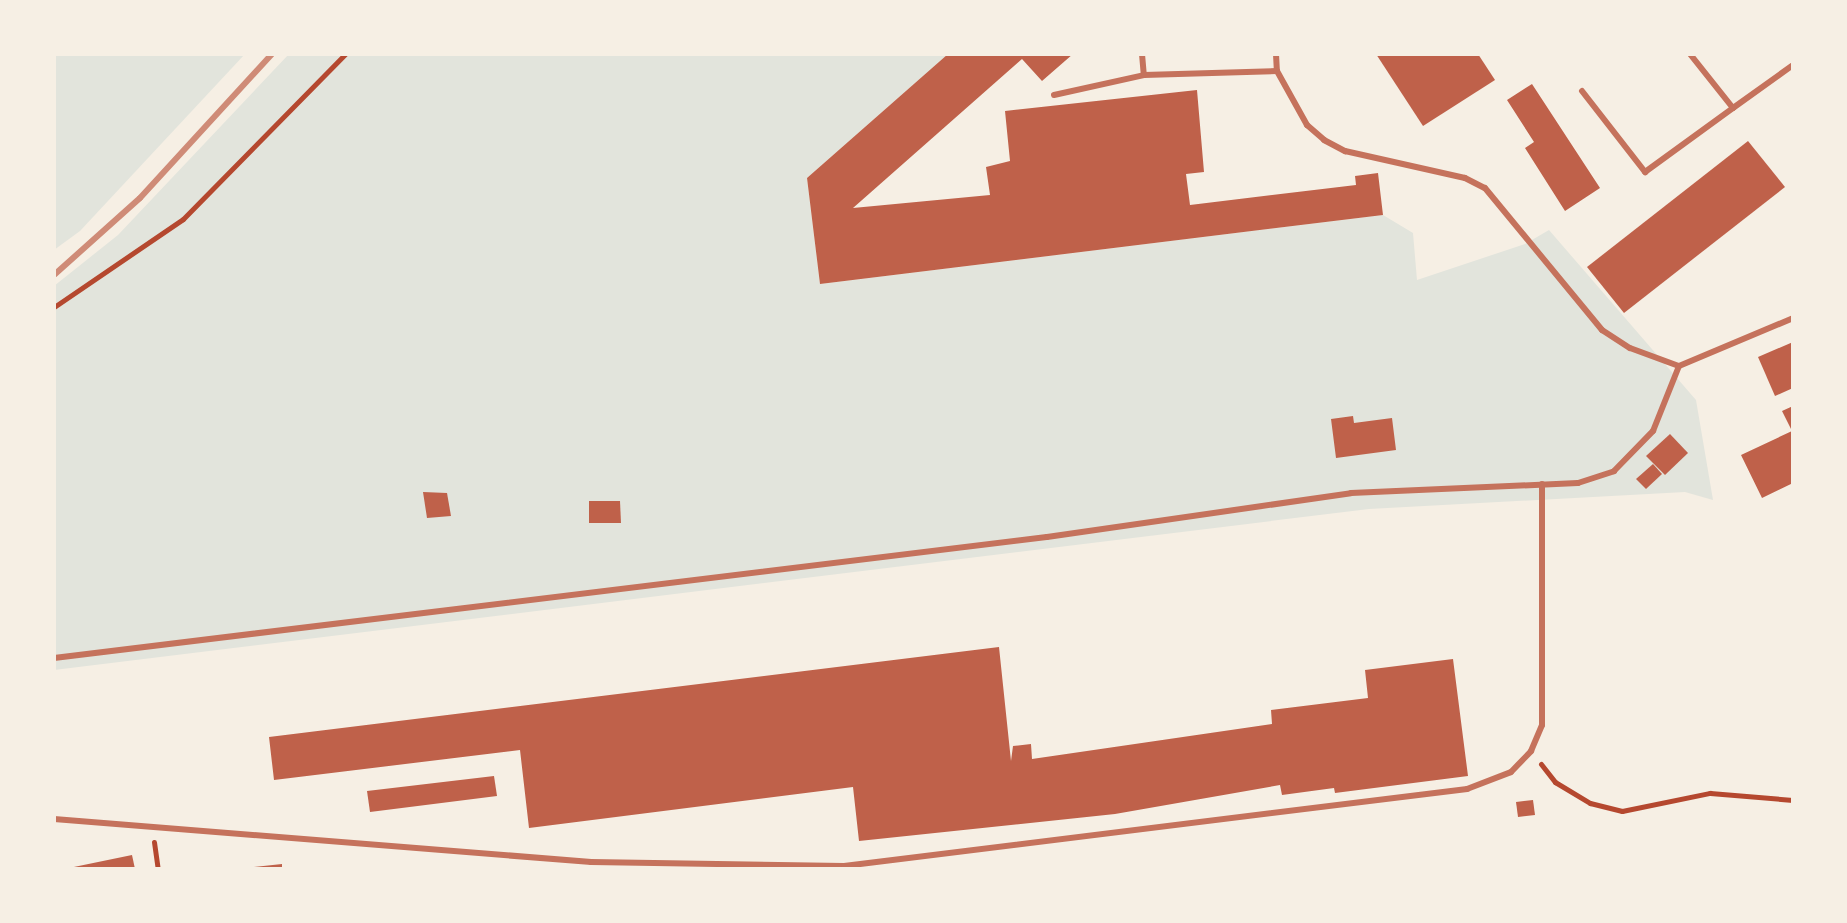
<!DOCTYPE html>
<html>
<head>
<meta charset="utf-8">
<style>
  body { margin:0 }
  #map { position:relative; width:1847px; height:923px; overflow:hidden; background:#f6efe4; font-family:"Asap Condensed",sans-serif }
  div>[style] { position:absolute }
  .green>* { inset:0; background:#e2e4dc }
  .building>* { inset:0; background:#bf614a }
  .path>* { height:5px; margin:-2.5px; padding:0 2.5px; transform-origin:2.5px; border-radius:2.5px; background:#b5482f }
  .service>* { height:6px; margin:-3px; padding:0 3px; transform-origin:3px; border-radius:3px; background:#c5725c }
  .rail>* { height:6px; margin:-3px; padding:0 3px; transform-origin:3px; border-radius:3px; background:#cf8b77 }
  span { translate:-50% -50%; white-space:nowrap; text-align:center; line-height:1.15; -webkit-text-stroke:8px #f6efe4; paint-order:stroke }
  .frame { position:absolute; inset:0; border:56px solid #f6efe4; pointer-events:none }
</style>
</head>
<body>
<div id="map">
  <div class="green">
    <div style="clip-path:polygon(54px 54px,245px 54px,80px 231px,54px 250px)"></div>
    <div style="clip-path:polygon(289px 54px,948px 54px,807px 178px,820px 284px,1383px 215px,1413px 233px,1417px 280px,1525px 244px,1549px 230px,1696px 400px,1713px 500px,1685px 492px,1369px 509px,54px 670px,54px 286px,118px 235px)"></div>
  </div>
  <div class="building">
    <div style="clip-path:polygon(948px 54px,1073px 54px,1042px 81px,1022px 59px,853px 208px,990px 195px,986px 167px,1010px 161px,1005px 111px,1197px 90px,1204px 172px,1186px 174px,1190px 205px,1356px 185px,1355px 176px,1378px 173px,1383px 215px,820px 284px,807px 178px)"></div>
    <div style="clip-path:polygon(1376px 54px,1478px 54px,1495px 80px,1423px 126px)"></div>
    <div style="clip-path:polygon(1532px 84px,1600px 188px,1565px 211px,1525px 148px,1534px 142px,1507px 100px)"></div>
    <div style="clip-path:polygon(1748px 141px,1785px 187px,1624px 313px,1587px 267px)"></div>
    <div style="clip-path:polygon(1793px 342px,1793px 388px,1775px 396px,1758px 357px)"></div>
    <div style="clip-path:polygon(1793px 406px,1793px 483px,1762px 498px,1741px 455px,1792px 431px,1782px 411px)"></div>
    <div style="clip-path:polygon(1353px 416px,1354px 423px,1392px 418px,1396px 450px,1336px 458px,1331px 419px)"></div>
    <div style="clip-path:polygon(1670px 434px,1688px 453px,1665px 475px,1646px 456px)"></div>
    <div style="clip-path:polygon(1653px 464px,1662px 474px,1646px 489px,1636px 479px)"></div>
    <div style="clip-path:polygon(423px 492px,447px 493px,451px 516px,427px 518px)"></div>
    <div style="clip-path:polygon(589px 501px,620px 501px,621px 523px,589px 523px)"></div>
    <div style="clip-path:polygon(999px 647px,1011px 761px,1013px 746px,1031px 744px,1032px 759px,1272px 724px,1271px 710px,1368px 698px,1365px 670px,1453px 659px,1468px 776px,1335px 793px,1334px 788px,1282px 795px,1280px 785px,1115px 814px,859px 841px,853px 787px,529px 828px,520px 750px,274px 780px,269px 737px)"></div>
    <div style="clip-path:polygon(494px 776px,497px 796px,370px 812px,367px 791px)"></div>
    <div style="clip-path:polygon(1533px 800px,1535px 815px,1518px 817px,1516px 802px)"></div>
    <div style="clip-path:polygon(132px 855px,135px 869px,69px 869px,69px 868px)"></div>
    <div style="clip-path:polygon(282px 864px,282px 869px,254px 869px,254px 867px)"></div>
  </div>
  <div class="path">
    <div style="left:54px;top:307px;width:156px;rotate:-34.3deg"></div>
    <div style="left:183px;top:219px;width:231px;rotate:-45.5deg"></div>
    <div style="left:1541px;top:764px;width:23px;rotate:52deg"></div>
    <div style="left:1555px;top:782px;width:41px;rotate:31deg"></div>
    <div style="left:1590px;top:803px;width:33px;rotate:14deg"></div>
    <div style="left:1622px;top:811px;width:90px;rotate:-11.6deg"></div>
    <div style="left:1710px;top:793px;width:83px;rotate:4.8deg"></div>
    <div style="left:154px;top:842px;width:27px;rotate:82deg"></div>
  </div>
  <div class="service">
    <div style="left:1142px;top:54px;width:21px;rotate:85deg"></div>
    <div style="left:1276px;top:54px;width:17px;rotate:87deg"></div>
    <div style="left:1690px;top:54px;width:69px;rotate:51.5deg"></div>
    <div style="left:1733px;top:108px;width:74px;rotate:-35.6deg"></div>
    <div style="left:1582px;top:91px;width:103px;rotate:52.1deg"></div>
    <div style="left:1645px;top:172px;width:109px;rotate:-36deg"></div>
    <div style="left:1054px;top:95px;width:92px;rotate:-12.5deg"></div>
    <div style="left:1144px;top:75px;width:133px;rotate:-1.7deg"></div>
    <div style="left:1277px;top:71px;width:62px;rotate:60.9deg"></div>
    <div style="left:1307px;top:125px;width:23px;rotate:41deg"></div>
    <div style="left:1324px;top:140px;width:24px;rotate:28deg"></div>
    <div style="left:1345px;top:151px;width:123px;rotate:12.7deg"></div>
    <div style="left:1465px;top:178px;width:22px;rotate:27deg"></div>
    <div style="left:1485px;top:188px;width:184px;rotate:50.5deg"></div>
    <div style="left:1602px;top:330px;width:33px;rotate:33deg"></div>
    <div style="left:1630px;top:348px;width:52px;rotate:20.2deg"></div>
    <div style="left:1679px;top:366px;width:124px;rotate:-22.8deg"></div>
    <div style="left:54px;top:658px;width:1000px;rotate:-6.95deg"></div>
    <div style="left:1047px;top:537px;width:307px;rotate:-8.2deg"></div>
    <div style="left:1351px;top:493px;width:227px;rotate:-2.5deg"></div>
    <div style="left:1578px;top:483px;width:38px;rotate:-18deg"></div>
    <div style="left:1614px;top:471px;width:56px;rotate:-45.7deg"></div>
    <div style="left:1653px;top:431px;width:70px;rotate:-68.2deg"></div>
    <div style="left:54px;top:819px;width:539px;rotate:4.58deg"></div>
    <div style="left:591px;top:862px;width:253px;rotate:0.9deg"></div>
    <div style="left:844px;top:866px;width:628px;rotate:-7.05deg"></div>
    <div style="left:1467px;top:789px;width:47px;rotate:-21.1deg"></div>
    <div style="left:1511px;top:772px;width:29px;rotate:-46deg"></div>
    <div style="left:1531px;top:751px;width:28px;rotate:-67deg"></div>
    <div style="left:1542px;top:725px;width:241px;rotate:-90deg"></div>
  </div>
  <div class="rail">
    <div style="left:54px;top:275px;width:115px;rotate:-41.8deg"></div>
    <div style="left:140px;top:198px;width:195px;rotate:-47.5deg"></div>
  </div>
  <div class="frame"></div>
</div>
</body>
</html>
